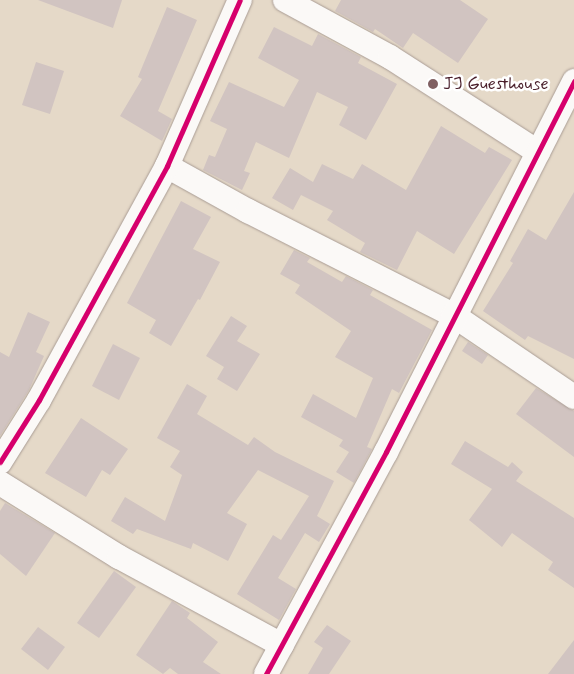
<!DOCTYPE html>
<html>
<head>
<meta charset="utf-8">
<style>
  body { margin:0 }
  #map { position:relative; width:574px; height:674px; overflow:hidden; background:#e5d9c8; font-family:Mynerve,sans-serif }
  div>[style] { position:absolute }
  .building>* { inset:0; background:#d1c4c1 }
  .roads { filter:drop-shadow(0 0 1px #a99c94) drop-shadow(0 0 1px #a99c94) }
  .minor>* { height:24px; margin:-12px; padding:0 12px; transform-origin:12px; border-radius:12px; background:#fbf9f7 }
  .cycleway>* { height:5px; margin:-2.5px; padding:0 2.5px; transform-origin:2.5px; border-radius:2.5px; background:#d6006c }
  .dots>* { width:14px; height:14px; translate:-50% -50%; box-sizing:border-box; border:2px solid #fff; border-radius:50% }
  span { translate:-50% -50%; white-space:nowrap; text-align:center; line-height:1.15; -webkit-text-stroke:5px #fff; paint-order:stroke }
  .poi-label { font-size:18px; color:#4a1f2b }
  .left { translate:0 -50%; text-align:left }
</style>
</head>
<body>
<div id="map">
  <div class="building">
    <div style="clip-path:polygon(38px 0,122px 0,113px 28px)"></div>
    <div style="clip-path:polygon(341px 0,460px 0,488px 19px,458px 63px,413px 33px,403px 48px,375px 29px,373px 32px,335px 11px)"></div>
    <div style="clip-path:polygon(167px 7px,197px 20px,158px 111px,172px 119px,162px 141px,120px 116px,142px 79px,138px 77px)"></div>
    <div style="clip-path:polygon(274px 27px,312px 46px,318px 34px,361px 57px,358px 63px,397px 84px,366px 140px,339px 125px,348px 107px,317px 92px,289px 158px,256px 142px,244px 171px,250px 173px,242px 190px,203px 170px,209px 155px,215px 157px,227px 129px,210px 121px,229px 82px,284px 107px,299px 80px,258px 58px)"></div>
    <div style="clip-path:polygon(36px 62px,64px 71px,50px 114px,22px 105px)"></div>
    <div style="clip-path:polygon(441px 126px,485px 153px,489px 147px,512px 160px,454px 254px,417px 231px,397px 270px,360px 252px,365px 243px,327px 220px,333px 211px,301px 195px,293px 210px,272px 198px,290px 168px,313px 182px,322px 164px,353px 179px,362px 164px,406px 190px)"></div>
    <div style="clip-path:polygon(574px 192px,574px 359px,528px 336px,525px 340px,483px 311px,513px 263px,510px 261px,528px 229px,546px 240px)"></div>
    <div style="clip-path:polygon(181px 201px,211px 217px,193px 249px,220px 262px,200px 300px,198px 299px,171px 346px,149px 333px,156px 320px,127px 303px)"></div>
    <div style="clip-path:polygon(294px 250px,310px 258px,307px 262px,342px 282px,346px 276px,373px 290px,370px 295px,432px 330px,399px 393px,392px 389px,367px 447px,372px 449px,354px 483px,336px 472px,349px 452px,339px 446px,343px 440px,301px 417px,313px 394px,356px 418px,373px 378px,335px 357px,351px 331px,295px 293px,300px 285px,280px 274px)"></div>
    <div style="clip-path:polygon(28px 312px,50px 322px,36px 352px,44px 356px,29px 390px,0 436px,0 352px,9px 357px)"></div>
    <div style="clip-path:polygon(231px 316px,247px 326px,237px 341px,260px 354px,237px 391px,217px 379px,224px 367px,206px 356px)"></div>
    <div style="clip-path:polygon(468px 342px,488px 355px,482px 364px,462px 351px)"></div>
    <div style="clip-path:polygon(113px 344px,140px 358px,119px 400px,92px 386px)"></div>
    <div style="clip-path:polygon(187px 384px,207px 396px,197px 414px,248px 445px,254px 437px,275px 452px,334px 481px,317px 516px,330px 524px,319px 542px,305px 533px,278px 578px,296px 589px,279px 620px,237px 594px,273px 535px,281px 540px,309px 496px,258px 470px,227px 513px,247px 524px,228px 561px,193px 543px,191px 549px,137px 529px,133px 534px,111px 521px,125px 497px,165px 521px,182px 475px,170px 467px,180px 451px,157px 438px)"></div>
    <div style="clip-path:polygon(536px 388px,574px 411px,574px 457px,516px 414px)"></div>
    <div style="clip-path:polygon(81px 418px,128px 449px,110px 475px,102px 470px,86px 497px,45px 473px)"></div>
    <div style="clip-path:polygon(465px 441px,508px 467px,512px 462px,523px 472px,516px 481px,574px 518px,574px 588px,548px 570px,553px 562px,512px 533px,502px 547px,469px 520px,492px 489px,451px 464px)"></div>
    <div style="clip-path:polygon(5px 503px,55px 533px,26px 576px,0 554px,0 511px)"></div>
    <div style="clip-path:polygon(114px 571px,136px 587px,99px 638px,77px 623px)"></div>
    <div style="clip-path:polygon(172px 601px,190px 613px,187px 618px,218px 642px,203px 662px,221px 674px,178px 674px,170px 668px,163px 674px,136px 655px)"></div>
    <div style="clip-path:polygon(327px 625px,351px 641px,329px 674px,308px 674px,323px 648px,314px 642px)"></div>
    <div style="clip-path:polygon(38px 627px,65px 647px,48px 670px,21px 649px)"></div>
    <div style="clip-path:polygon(574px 640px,574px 674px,548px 674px)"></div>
  </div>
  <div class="roads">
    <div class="minor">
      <div style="left:285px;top:0;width:119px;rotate:28.5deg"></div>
      <div style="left:390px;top:57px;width:176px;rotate:32.7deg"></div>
      <div style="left:167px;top:166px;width:93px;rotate:29.1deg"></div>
      <div style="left:248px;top:211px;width:230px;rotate:26.9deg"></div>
      <div style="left:453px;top:315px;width:146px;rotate:34.1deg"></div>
      <div style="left:0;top:462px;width:73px;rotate:-57.8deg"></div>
      <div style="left:39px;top:400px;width:267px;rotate:-61.3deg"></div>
      <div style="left:167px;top:166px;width:181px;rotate:-66.3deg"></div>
      <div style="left:0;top:483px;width:140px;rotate:31.9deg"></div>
      <div style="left:119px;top:557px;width:185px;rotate:28.4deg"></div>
      <div style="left:266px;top:674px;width:252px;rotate:-61.6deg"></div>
      <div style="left:386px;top:452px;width:416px;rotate:-63.1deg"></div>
    </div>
  </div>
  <div class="cycleway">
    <div style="left:0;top:462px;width:73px;rotate:-57.8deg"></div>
    <div style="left:39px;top:400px;width:267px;rotate:-61.3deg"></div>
    <div style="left:167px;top:166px;width:181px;rotate:-66.3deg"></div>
    <div style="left:266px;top:674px;width:252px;rotate:-61.6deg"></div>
    <div style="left:386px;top:452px;width:416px;rotate:-63.1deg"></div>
  </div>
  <div class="dots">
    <div style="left:433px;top:84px;background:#806062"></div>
  </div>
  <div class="poi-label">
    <span class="left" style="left:443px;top:84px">JJ Guesthouse</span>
  </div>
</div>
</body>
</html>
